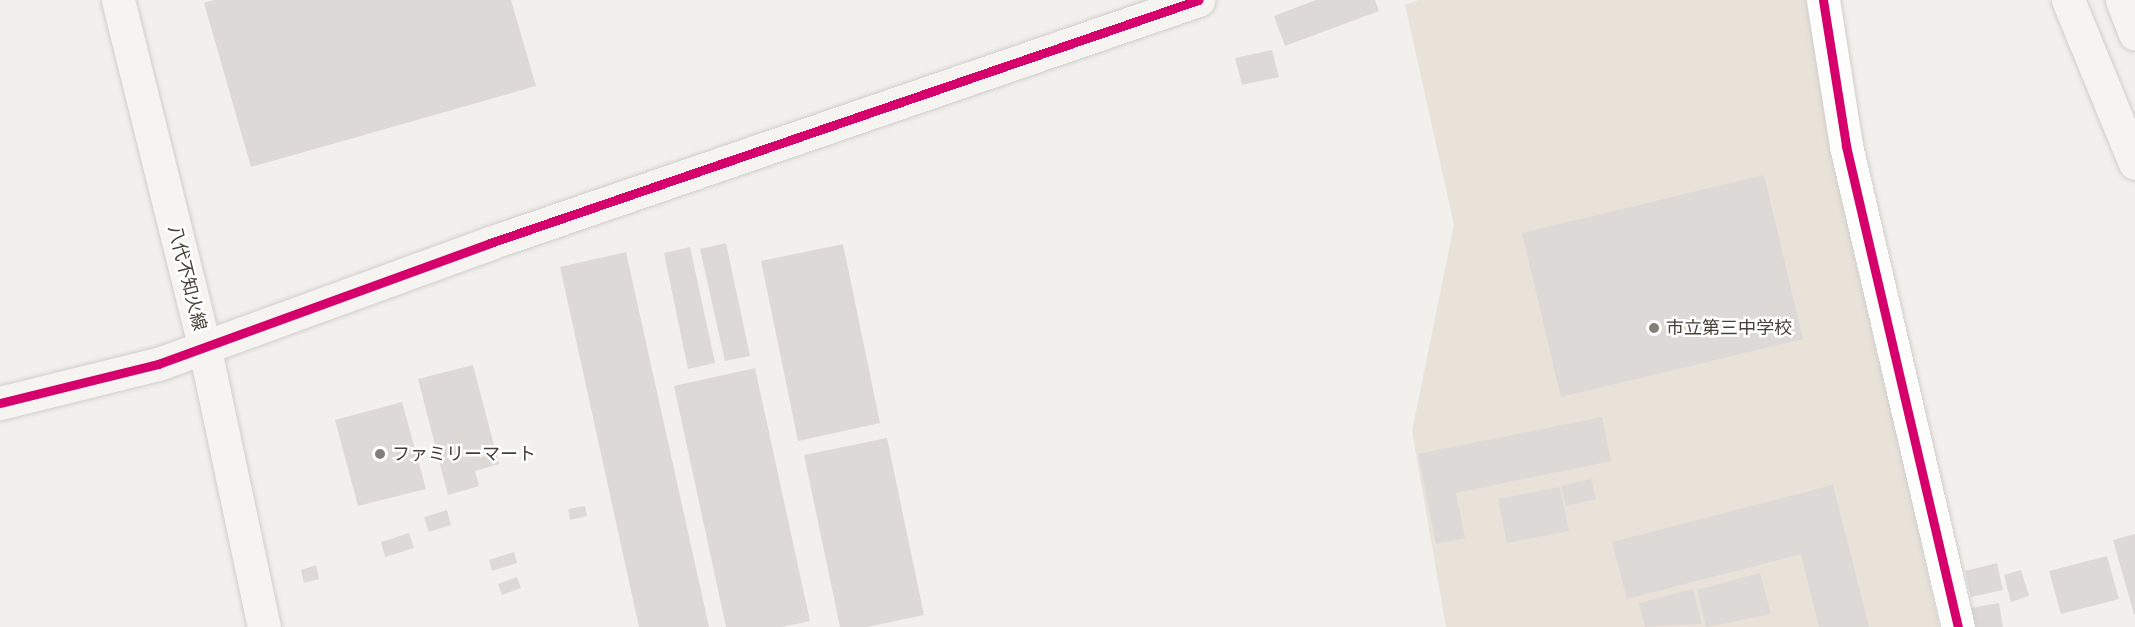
<!DOCTYPE html>
<html>
<head>
<meta charset="utf-8">
<style>
  body { margin:0 }
  #map { position:relative; width:2135px; height:627px; overflow:hidden; background:#f2f0ed; font-family:"Work Sans","Noto Sans JP",sans-serif }
  div>[style] { position:absolute }
  .education>* { inset:0; background:#e8e2d9 }
  .building>* { inset:0; background:#dcd9d6 }
  .roads { filter:drop-shadow(0 0 2px #d0cecb) drop-shadow(0 0 2px #d0cecb) }
  .street>* { height:33px; margin:-16.5px; padding:0 16.5px; transform-origin:16.5px; border-radius:16.5px; background:#fdfdfc }
  .secondary>* { height:33px; margin:-16.5px; padding:0 16.5px; transform-origin:16.5px; border-radius:16.5px; background:#f6f4f0 }
  .cycleway>* { height:9px; margin:-4.5px; padding:0 4.5px; transform-origin:4.5px; border-radius:4.5px; background:#d6006c }
  .dots>* { width:16px; height:16px; translate:-50% -50%; box-sizing:border-box; border:3px solid #fff; border-radius:50% }
  span { translate:-50% -50%; white-space:nowrap; text-align:center; line-height:1.15; -webkit-text-stroke:5px #fff; paint-order:stroke }
  .street-label { font-size:18px; color:#484039 }
  .poi-label { font-size:18px; color:#484039 }
  .left { translate:0 -50%; text-align:left }
</style>
</head>
<body>
<div id="map">
  <div class="education">
    <div style="clip-path:polygon(1419px 0,1807px 0,1939px 627px,1446px 627px,1412px 431px,1454px 225px,1405px 5px)"></div>
  </div>
  <div class="building">
    <div style="clip-path:polygon(214px 0,511px 0,536px 86px,251px 167px,204px 3px)"></div>
    <div style="clip-path:polygon(1316px 0,1375px 0,1379px 11px,1285px 46px,1274px 16px)"></div>
    <div style="clip-path:polygon(1272px 50px,1279px 77px,1242px 85px,1235px 58px)"></div>
    <div style="clip-path:polygon(1764px 175px,1803px 339px,1561px 397px,1522px 233px)"></div>
    <div style="clip-path:polygon(726px 243px,750px 356px,725px 361px,700px 249px)"></div>
    <div style="clip-path:polygon(843px 244px,880px 423px,798px 441px,761px 261px)"></div>
    <div style="clip-path:polygon(690px 247px,715px 363px,688px 369px,664px 253px)"></div>
    <div style="clip-path:polygon(626px 252px,709px 627px,639px 627px,560px 267px)"></div>
    <div style="clip-path:polygon(473px 365px,499px 464px,475px 471px,479px 486px,448px 495px,418px 379px)"></div>
    <div style="clip-path:polygon(755px 368px,810px 621px,782px 627px,726px 627px,674px 386px)"></div>
    <div style="clip-path:polygon(402px 402px,426px 489px,358px 506px,335px 420px)"></div>
    <div style="clip-path:polygon(1602px 417px,1611px 461px,1456px 493px,1465px 538px,1436px 544px,1418px 454px)"></div>
    <div style="clip-path:polygon(887px 438px,924px 615px,867px 627px,840px 627px,804px 455px)"></div>
    <div style="clip-path:polygon(1591px 479px,1596px 499px,1566px 506px,1561px 486px)"></div>
    <div style="clip-path:polygon(1833px 485px,1869px 627px,1819px 627px,1801px 554px,1627px 599px,1612px 542px)"></div>
    <div style="clip-path:polygon(1560px 487px,1569px 531px,1507px 543px,1498px 499px)"></div>
    <div style="clip-path:polygon(585px 506px,587px 516px,570px 520px,568px 509px)"></div>
    <div style="clip-path:polygon(447px 510px,451px 525px,429px 532px,424px 517px)"></div>
    <div style="clip-path:polygon(409px 533px,414px 548px,385px 557px,381px 542px)"></div>
    <div style="clip-path:polygon(2135px 534px,2135px 614px,2134px 614px,2113px 540px)"></div>
    <div style="clip-path:polygon(514px 552px,517px 563px,492px 571px,489px 560px)"></div>
    <div style="clip-path:polygon(2107px 556px,2119px 599px,2061px 614px,2049px 571px)"></div>
    <div style="clip-path:polygon(1997px 563px,2003px 590px,1971px 597px,1965px 571px)"></div>
    <div style="clip-path:polygon(316px 565px,319px 579px,304px 583px,301px 570px)"></div>
    <div style="clip-path:polygon(2021px 570px,2029px 596px,2011px 602px,2004px 575px)"></div>
    <div style="clip-path:polygon(1760px 573px,1771px 614px,1706px 627px,1697px 590px)"></div>
    <div style="clip-path:polygon(517px 577px,521px 588px,502px 595px,498px 584px)"></div>
    <div style="clip-path:polygon(1693px 589px,1702px 624px,1645px 627px,1639px 603px)"></div>
    <div style="clip-path:polygon(1999px 603px,2003px 627px,1968px 627px,1965px 609px)"></div>
  </div>
  <div class="roads">
    <div class="street">
      <div style="left:1823px;top:0;width:148px;rotate:81deg"></div>
      <div style="left:1846px;top:146px;width:494px;rotate:76.9deg"></div>
    </div>
    <div class="secondary">
      <div style="left:118px;top:0;width:356px;rotate:76deg"></div>
      <div style="left:204px;top:345px;width:288px;rotate:78deg"></div>
      <div style="left:2068px;top:0;width:176px;rotate:67.7deg"></div>
      <div style="left:2122px;top:0;width:36px;rotate:69deg"></div>
      <div style="left:0;top:403px;width:163px;rotate:-13.9deg"></div>
      <div style="left:158px;top:364px;width:353px;rotate:-20deg"></div>
      <div style="left:490px;top:243px;width:749px;rotate:-18.94deg"></div>
    </div>
  </div>
  <div class="cycleway">
    <div style="left:1823px;top:0;width:148px;rotate:81deg"></div>
    <div style="left:1846px;top:146px;width:494px;rotate:76.9deg"></div>
    <div style="left:0;top:403px;width:163px;rotate:-13.9deg"></div>
    <div style="left:158px;top:364px;width:353px;rotate:-20deg"></div>
    <div style="left:490px;top:243px;width:749px;rotate:-18.94deg"></div>
  </div>
  <div class="dots">
    <div style="left:1654px;top:328px;background:#847e78"></div>
    <div style="left:380px;top:454px;background:#847e78"></div>
  </div>
  <div class="street-label">
    <span style="left:187px;top:278px;rotate:76deg">八代不知火線</span>
  </div>
  <div class="poi-label">
    <span class="left" style="left:1666px;top:328px">市立第三中学校</span>
    <span class="left" style="left:392px;top:454px">ファミリーマート</span>
  </div>
</div>
</body>
</html>
